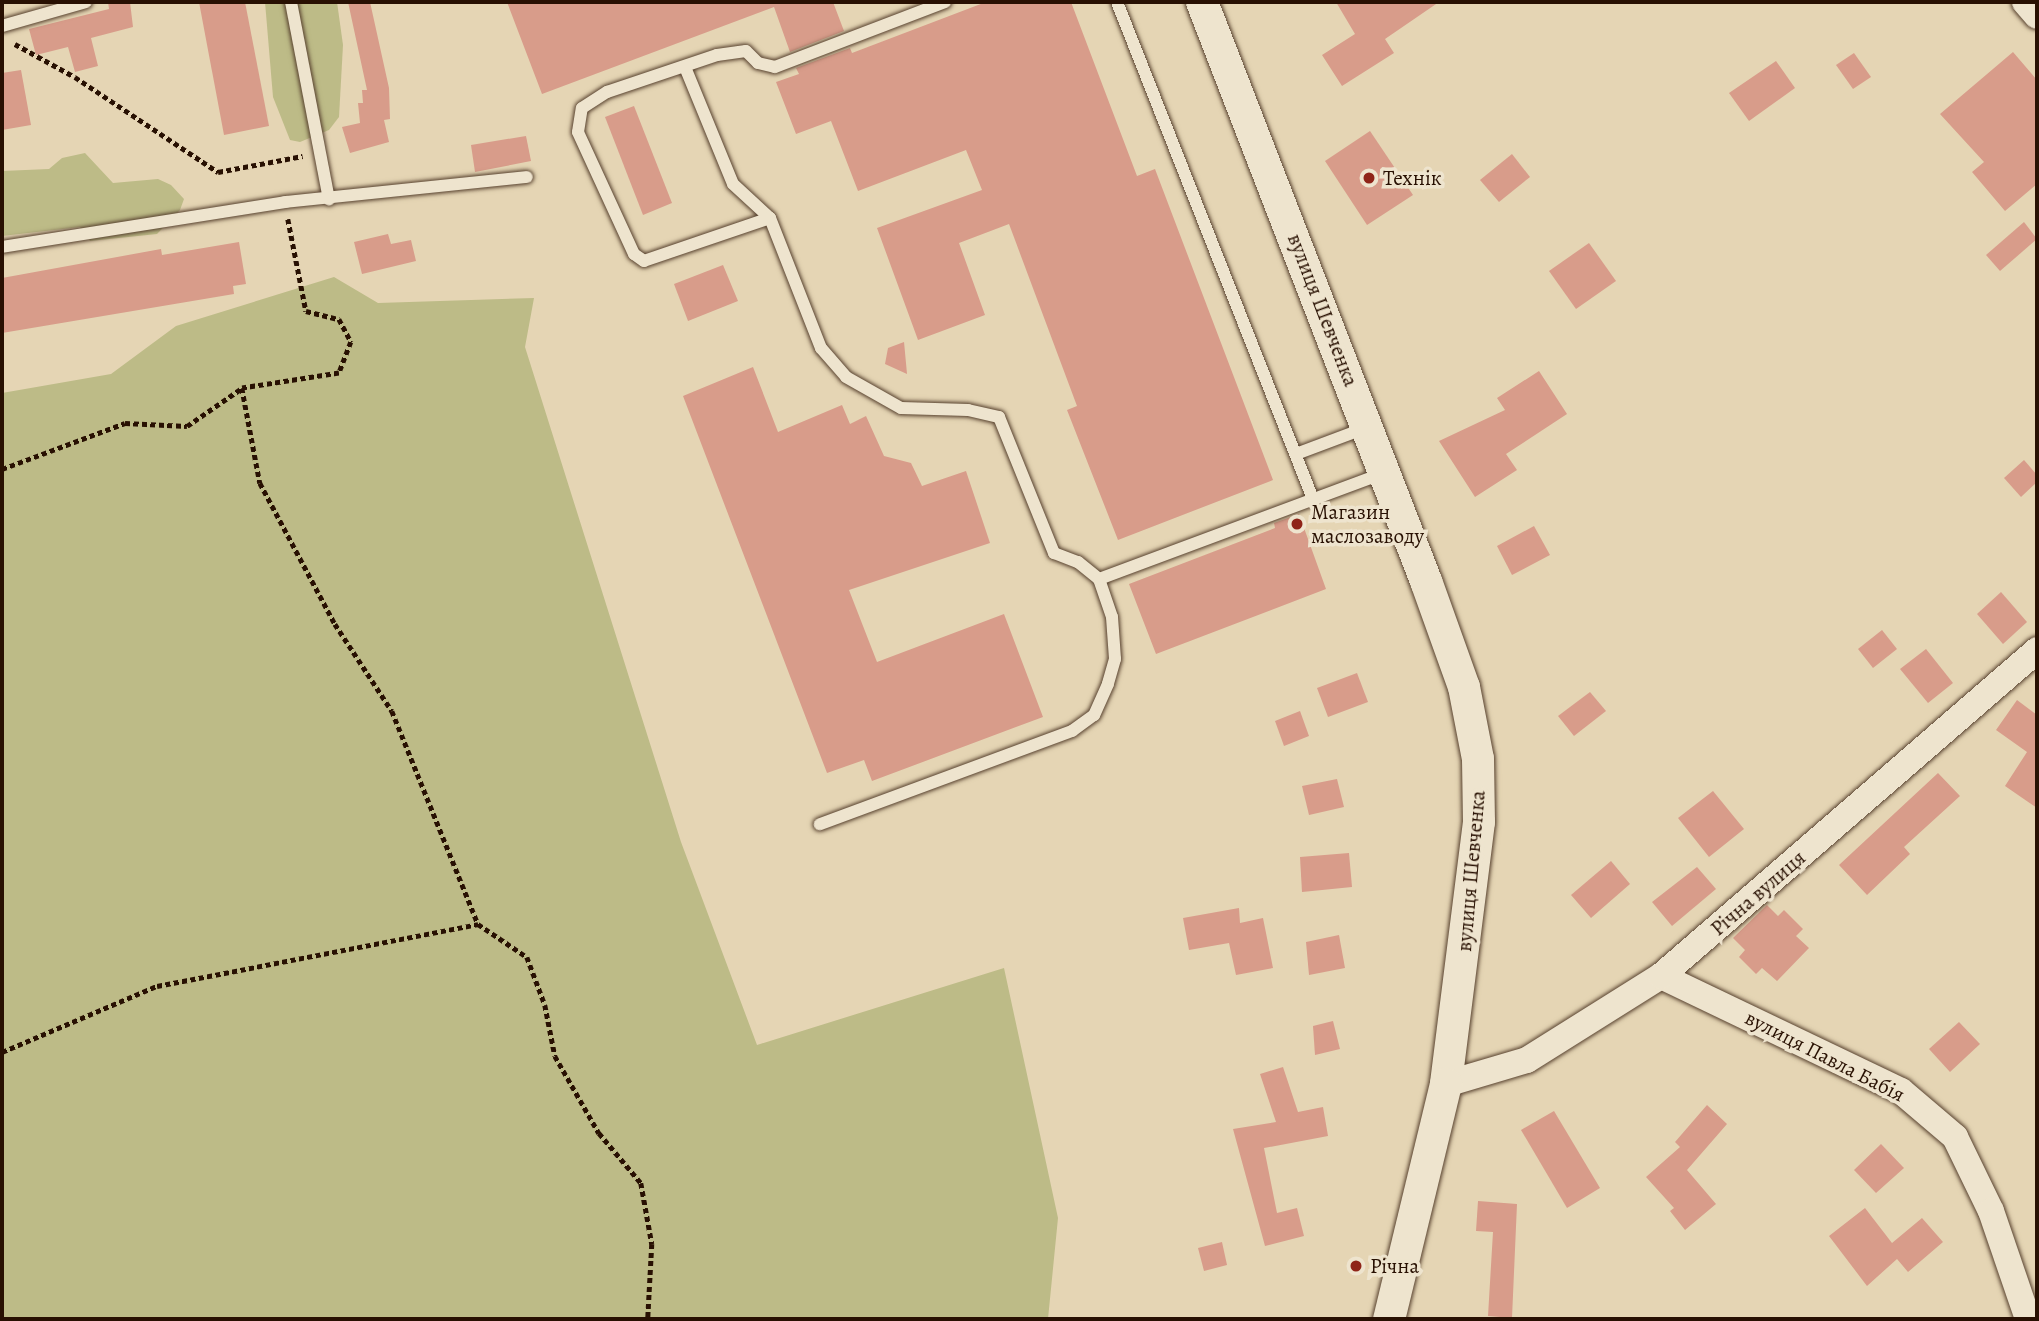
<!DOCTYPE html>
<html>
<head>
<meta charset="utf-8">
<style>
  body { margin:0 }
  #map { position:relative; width:2039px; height:1321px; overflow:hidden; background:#e5d5b4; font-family:Alegreya,serif }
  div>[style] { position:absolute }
  .green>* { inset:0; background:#bdbb87 }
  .building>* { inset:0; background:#d89c8a }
  .path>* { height:4.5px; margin-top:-2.25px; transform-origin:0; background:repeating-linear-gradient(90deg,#281002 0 5px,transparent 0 8.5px) }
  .roads { filter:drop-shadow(0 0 2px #57412e) drop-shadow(0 0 2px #57412e) }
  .service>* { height:12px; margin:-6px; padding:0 6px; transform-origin:6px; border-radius:6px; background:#eee4ce }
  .minor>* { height:26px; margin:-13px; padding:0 13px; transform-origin:13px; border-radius:13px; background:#eee4ce }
  .tertiary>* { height:32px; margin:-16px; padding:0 16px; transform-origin:16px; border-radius:16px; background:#eee4ce }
  .dots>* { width:19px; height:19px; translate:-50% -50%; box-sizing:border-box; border:4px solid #eee4ce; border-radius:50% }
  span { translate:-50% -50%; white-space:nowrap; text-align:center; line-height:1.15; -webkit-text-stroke:7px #eee4ce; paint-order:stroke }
  .poi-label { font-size:21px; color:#281002 }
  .left { translate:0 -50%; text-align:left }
  .street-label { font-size:21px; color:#281002 }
  .frame { position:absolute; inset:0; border:4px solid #281002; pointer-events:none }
</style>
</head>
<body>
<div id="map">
  <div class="green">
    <div style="clip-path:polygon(265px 2px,337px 2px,343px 45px,339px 117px,329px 130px,300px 142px,290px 140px,273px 97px)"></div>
    <div style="clip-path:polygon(85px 153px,113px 183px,158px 179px,171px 185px,184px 199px,180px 210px,157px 234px,90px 241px,80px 227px,2px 236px,2px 171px,49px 169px,62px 158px)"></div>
    <div style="clip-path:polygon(334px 277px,378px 303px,534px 298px,525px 347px,681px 842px,757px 1045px,1004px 968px,1058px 1218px,1048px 1319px,2px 1319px,2px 393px,111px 374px,176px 326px)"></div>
  </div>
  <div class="building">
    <div style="clip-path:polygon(108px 2px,130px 2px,133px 27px,91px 38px,98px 66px,75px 72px,68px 47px,36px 55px,29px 29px,109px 9px)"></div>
    <div style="clip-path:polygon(199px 2px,245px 2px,269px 126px,224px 135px)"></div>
    <div style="clip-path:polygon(348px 2px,370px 2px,389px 88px,390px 119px,384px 120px,389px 142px,350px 153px,342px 127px,360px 123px,358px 103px,363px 103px,362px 90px,367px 90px)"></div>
    <div style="clip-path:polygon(507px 2px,833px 2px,844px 31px,790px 52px,774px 7px,542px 94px)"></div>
    <div style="clip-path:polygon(986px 2px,1071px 2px,1137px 176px,1155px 169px,1273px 480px,1118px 540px,1067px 410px,1077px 406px,1009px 224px,959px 243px,985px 315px,918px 340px,877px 228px,982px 190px,966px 150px,858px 191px,831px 121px,796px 134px,776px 82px,799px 74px,796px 68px,850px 48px,852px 53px)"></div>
    <div style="clip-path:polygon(1336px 2px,1439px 2px,1385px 39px,1394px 53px,1342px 86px,1322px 55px,1355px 34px)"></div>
    <div style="clip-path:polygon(2013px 52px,2037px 80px,2037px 184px,2005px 211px,1972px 172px,1984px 162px,1940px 114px)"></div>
    <div style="clip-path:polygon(1854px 53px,1871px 77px,1853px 89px,1836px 65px)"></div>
    <div style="clip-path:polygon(1776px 61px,1795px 88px,1749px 121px,1729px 93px)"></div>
    <div style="clip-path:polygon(21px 70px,31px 125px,2px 130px,2px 73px)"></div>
    <div style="clip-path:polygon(634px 106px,672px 203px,643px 215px,605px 117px)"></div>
    <div style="clip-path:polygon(1370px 131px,1413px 195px,1367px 225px,1325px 161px)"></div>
    <div style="clip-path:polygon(526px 136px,531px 161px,475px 172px,471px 145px)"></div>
    <div style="clip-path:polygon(1512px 154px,1530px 177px,1499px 202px,1480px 180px)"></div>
    <div style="clip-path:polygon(2024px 222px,2037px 239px,2000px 271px,1986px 255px)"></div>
    <div style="clip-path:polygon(388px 234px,391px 244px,411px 240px,416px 261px,362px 274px,354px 242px)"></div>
    <div style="clip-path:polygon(239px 242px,246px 284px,233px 286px,234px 294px,2px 333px,2px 278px,161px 249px,162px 255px)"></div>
    <div style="clip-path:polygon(1589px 243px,1616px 281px,1576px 309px,1549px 271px)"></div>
    <div style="clip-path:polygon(723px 265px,738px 301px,688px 321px,674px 284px)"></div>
    <div style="clip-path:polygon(904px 342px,907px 374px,885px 364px,888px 348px)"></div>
    <div style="clip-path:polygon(753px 367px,778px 432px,842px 405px,850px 424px,866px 416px,884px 456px,911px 463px,922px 486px,966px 471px,990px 543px,849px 590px,877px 662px,1004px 614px,1043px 717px,872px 781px,864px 760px,827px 773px,683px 396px)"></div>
    <div style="clip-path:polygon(1539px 371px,1567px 414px,1506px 454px,1517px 470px,1475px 497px,1439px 441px,1505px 410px,1497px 398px)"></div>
    <div style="clip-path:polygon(2024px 460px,2037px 475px,2037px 482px,2021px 497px,2004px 478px)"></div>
    <div style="clip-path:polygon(1299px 514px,1326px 589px,1156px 654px,1129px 584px,1275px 528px,1274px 523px)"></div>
    <div style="clip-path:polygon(1534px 526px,1550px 555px,1512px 575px,1497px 546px)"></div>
    <div style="clip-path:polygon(2001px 592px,2027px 622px,2003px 644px,1977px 614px)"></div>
    <div style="clip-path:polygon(1882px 630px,1897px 649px,1873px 668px,1858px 649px)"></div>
    <div style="clip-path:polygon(1926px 649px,1953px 683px,1928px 703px,1900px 669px)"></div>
    <div style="clip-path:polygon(1357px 673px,1368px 702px,1328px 717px,1317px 688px)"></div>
    <div style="clip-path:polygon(1590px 692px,1606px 711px,1574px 736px,1558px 716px)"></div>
    <div style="clip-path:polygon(2017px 700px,2037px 715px,2037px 808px,2005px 786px,2027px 752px,1996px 730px)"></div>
    <div style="clip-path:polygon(1300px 711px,1309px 736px,1284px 746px,1275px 721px)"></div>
    <div style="clip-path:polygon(1938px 773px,1960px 796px,1904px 847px,1910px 854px,1867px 895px,1839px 865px)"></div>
    <div style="clip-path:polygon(1337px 779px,1344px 807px,1309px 815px,1302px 786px)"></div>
    <div style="clip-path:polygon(1713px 791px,1744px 829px,1709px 857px,1678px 818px)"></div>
    <div style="clip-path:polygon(1349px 853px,1352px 887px,1302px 892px,1300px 857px)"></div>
    <div style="clip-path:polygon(1611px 861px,1630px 884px,1591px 918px,1571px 895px)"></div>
    <div style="clip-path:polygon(1697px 867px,1716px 889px,1672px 926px,1652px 902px)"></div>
    <div style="clip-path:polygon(1767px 905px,1778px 916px,1784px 910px,1803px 929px,1796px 936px,1809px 948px,1777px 981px,1762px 968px,1756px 974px,1739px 957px,1745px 950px,1733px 938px)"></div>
    <div style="clip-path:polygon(1239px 908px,1240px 923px,1263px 918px,1273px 968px,1236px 975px,1229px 943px,1189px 950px,1183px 918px)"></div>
    <div style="clip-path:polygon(1339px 935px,1345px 968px,1309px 975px,1306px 942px)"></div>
    <div style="clip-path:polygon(1333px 1021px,1340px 1049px,1315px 1055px,1313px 1026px)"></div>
    <div style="clip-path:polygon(1959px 1022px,1980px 1044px,1950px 1072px,1929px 1049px)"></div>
    <div style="clip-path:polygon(1283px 1067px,1298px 1112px,1323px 1107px,1328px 1136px,1264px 1148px,1277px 1213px,1297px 1208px,1304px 1236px,1265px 1246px,1233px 1129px,1276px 1122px,1260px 1074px)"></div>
    <div style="clip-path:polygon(1707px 1105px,1727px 1124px,1687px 1170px,1716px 1204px,1685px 1230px,1670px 1211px,1674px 1208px,1646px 1177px,1680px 1147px,1675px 1142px)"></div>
    <div style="clip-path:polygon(1554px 1111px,1600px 1188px,1567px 1208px,1521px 1130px)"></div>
    <div style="clip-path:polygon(1881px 1144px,1904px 1168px,1876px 1193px,1854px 1170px)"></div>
    <div style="clip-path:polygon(1478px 1201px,1517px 1204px,1512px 1318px,1488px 1316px,1493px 1232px,1476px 1231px)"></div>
    <div style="clip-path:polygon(1865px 1208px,1892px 1243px,1922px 1218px,1943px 1242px,1908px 1272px,1897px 1259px,1867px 1286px,1829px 1236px)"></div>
    <div style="clip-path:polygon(1222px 1242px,1227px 1265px,1204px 1271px,1198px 1248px)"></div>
  </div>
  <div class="path">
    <div style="left:15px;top:44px;width:68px;rotate:28.8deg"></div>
    <div style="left:75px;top:77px;width:172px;rotate:33.6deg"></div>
    <div style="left:218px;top:172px;width:86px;rotate:-10.7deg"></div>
    <div style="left:288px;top:219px;width:94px;rotate:78.9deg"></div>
    <div style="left:306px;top:311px;width:34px;rotate:14deg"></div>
    <div style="left:339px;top:319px;width:26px;rotate:62deg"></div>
    <div style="left:351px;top:342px;width:33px;rotate:111deg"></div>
    <div style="left:339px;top:373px;width:98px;rotate:171.2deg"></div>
    <div style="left:242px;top:388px;width:97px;rotate:79.3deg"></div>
    <div style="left:260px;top:483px;width:160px;rotate:62deg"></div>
    <div style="left:335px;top:624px;width:104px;rotate:56.8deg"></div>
    <div style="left:392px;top:711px;width:230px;rotate:68deg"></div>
    <div style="left:478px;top:924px;width:59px;rotate:34deg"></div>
    <div style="left:527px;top:957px;width:51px;rotate:69.4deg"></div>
    <div style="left:545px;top:1005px;width:52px;rotate:78.9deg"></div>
    <div style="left:555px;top:1056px;width:89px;rotate:60.3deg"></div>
    <div style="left:599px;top:1133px;width:65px;rotate:50deg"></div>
    <div style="left:641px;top:1183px;width:62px;rotate:79.8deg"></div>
    <div style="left:652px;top:1244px;width:75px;rotate:93.1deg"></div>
    <div style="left:2px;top:469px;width:131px;rotate:-20.5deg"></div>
    <div style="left:125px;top:423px;width:62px;rotate:2.8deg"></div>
    <div style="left:187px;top:426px;width:67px;rotate:-34.6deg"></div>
    <div style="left:2px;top:1052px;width:168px;rotate:-23.1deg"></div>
    <div style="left:157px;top:986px;width:327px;rotate:-10.9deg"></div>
  </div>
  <div class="roads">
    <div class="service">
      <div style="left:291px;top:2px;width:201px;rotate:79.1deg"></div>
      <div style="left:1117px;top:2px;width:534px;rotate:68.48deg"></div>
      <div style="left:2px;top:26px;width:87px;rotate:-15.9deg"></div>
      <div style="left:685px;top:67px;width:126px;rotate:67.7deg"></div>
      <div style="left:733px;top:184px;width:50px;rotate:42.6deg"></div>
      <div style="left:770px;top:218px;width:140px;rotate:68.6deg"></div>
      <div style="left:821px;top:348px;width:38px;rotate:49deg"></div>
      <div style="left:846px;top:377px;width:63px;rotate:29.4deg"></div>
      <div style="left:901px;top:408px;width:67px;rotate:1.7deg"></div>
      <div style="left:968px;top:410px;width:32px;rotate:13deg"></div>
      <div style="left:999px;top:417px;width:147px;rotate:68deg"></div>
      <div style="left:1054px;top:553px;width:26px;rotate:21deg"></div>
      <div style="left:1078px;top:562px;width:27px;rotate:39deg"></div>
      <div style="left:1099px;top:579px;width:40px;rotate:71.1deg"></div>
      <div style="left:1112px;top:617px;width:42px;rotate:85.9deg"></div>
      <div style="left:1115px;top:659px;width:26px;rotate:106deg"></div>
      <div style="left:1108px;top:684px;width:34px;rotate:114deg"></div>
      <div style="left:1094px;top:715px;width:27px;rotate:144deg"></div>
      <div style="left:1072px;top:731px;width:269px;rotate:159.7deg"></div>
      <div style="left:770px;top:218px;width:133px;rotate:161.2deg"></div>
      <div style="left:644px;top:261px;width:12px;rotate:-145deg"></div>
      <div style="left:634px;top:254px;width:134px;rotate:-114.7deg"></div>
      <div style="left:578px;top:132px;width:24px;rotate:-81deg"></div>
      <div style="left:582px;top:108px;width:30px;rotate:-33deg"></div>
      <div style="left:607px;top:92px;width:116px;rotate:-18.6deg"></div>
      <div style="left:717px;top:55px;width:29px;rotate:-8deg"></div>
      <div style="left:746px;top:51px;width:17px;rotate:45deg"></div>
      <div style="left:758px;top:63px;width:17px;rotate:13deg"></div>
      <div style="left:775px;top:67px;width:182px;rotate:-20.9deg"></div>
      <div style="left:2px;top:247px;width:287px;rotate:-9deg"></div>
      <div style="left:285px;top:202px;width:243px;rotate:-5.9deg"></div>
      <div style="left:1296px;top:454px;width:77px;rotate:-20.6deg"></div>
      <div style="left:1099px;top:579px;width:304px;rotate:-20.4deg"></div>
    </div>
    <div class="minor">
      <div style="left:2025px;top:2px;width:18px;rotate:49deg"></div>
      <div style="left:1661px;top:976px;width:266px;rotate:25.6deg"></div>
      <div style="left:1901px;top:1091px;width:71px;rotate:40.4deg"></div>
      <div style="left:1955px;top:1137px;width:82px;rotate:64.1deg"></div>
      <div style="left:1991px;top:1211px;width:114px;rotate:71.1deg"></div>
      <div style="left:1446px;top:1084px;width:84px;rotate:-16.5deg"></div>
      <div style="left:1527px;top:1060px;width:158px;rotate:-32.1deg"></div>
      <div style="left:1661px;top:976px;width:498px;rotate:-40.9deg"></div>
    </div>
    <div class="tertiary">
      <div style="left:1202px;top:2px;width:621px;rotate:68.85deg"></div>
      <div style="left:1426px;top:581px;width:113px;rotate:70.3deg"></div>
      <div style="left:1464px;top:687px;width:73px;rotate:79deg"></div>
      <div style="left:1478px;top:759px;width:63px;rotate:89.1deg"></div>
      <div style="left:1479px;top:822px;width:264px;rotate:97.2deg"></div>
      <div style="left:1446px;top:1084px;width:242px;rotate:103.6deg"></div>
    </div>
  </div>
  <div class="dots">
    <div style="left:1369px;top:178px;background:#8f2418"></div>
    <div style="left:1297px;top:524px;background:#8f2418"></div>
    <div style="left:1356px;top:1266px;background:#8f2418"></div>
  </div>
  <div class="poi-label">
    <span class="left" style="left:1383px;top:178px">Технік</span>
    <span class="left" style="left:1311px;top:524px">Магазин<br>маслозаводу</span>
    <span class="left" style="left:1370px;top:1266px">Річна</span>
  </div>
  <div class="street-label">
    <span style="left:1323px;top:310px;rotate:69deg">вулиця Шевченка</span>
    <span style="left:1471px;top:871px;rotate:-85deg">вулиця Шевченка</span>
    <span style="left:1758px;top:893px;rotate:-41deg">Річна вулиця</span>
    <span style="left:1825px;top:1056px;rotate:27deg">вулиця Павла Бабія</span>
  </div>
  <div class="frame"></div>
</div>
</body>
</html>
